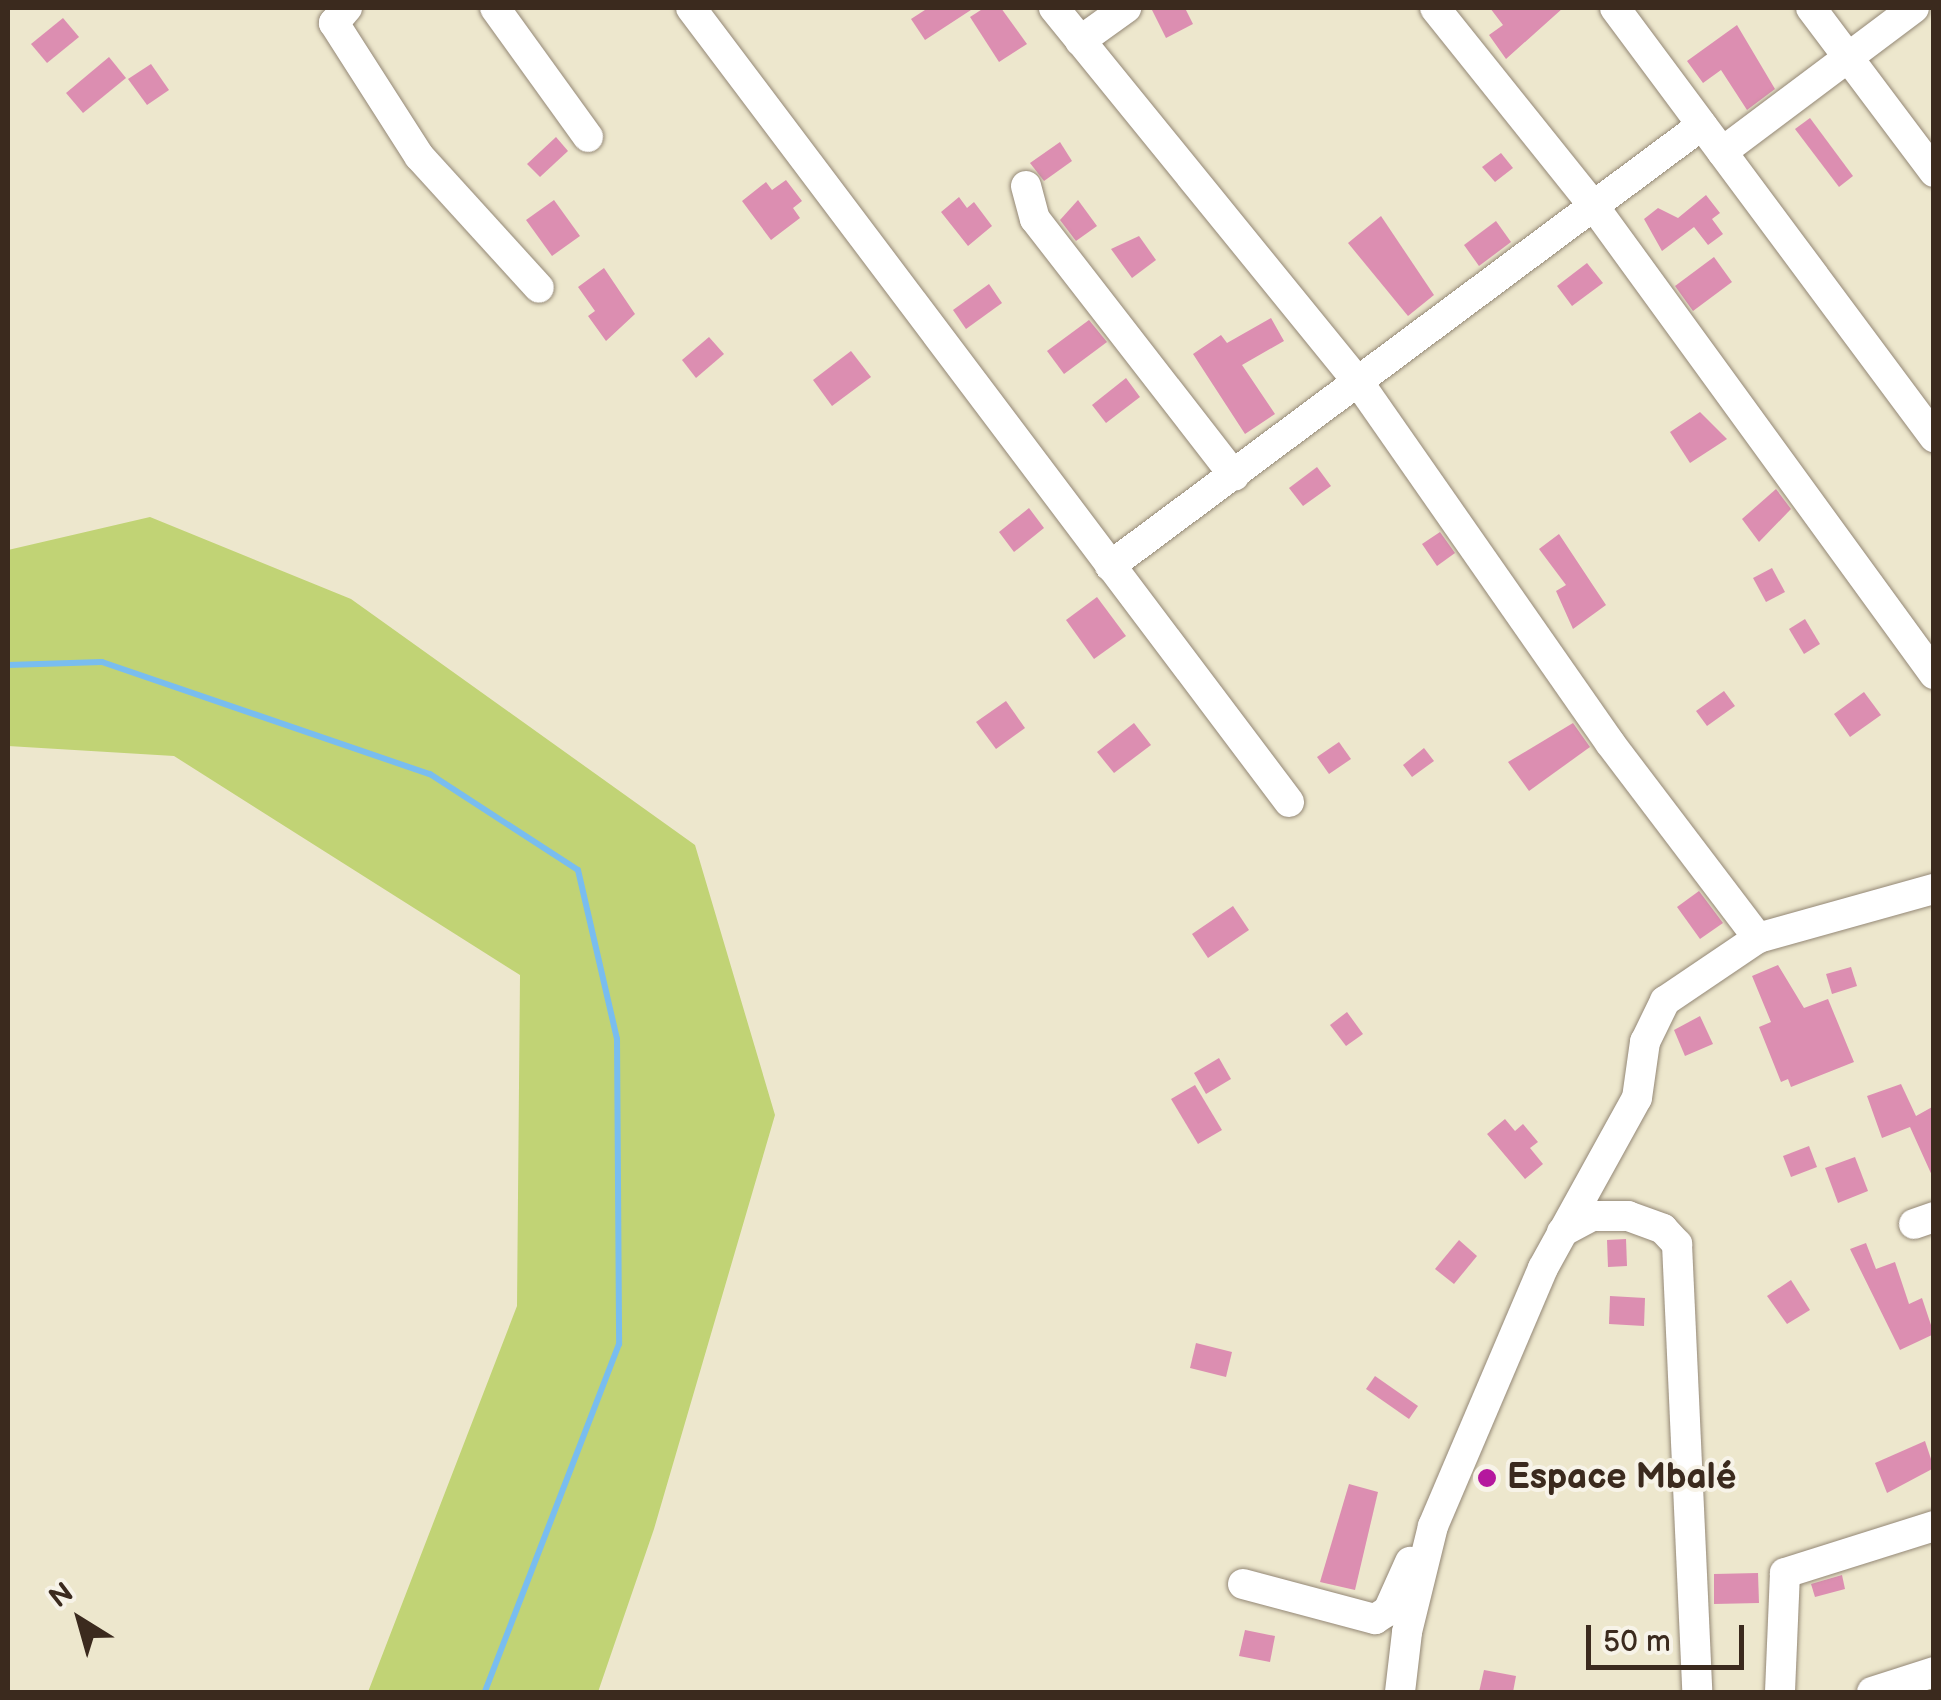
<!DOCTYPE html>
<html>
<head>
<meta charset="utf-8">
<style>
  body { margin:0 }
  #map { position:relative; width:1941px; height:1700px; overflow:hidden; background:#ede7cd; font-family:"Balsamiq Sans",sans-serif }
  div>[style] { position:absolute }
  .green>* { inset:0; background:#c1d375 }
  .stream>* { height:6px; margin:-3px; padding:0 3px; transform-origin:3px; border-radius:3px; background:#79bdef }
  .building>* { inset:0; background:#dc8eb1 }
  .roads { filter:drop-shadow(0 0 2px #948876) drop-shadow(0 0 2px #948876) }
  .minor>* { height:30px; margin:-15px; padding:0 15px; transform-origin:15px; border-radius:15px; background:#fff }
  .dots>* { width:28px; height:28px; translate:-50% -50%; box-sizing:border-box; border:5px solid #f7f3e8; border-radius:50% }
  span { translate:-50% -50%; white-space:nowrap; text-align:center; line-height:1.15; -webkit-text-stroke:8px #f7f3e8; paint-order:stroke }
  .poi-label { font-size:35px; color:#3b2a1e; font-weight:700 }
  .left { translate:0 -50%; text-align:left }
  .frame { position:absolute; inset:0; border:10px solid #3b2a1e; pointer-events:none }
  .north { position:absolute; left:30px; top:1570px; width:100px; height:100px; -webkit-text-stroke:8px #f7f3e8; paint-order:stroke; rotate:323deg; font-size:28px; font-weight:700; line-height:40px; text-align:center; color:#3b2a1e }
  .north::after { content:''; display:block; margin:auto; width:35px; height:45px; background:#3b2a1e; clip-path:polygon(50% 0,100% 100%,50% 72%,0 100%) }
  .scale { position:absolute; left:1586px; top:1625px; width:158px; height:45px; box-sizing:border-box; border:5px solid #3b2a1e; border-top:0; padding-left:12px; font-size:30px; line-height:35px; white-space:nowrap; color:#3b2a1e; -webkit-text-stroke:8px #f7f3e8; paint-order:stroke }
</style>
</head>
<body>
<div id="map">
  <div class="green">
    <div style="clip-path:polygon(150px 517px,351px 599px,695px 845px,775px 1115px,654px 1529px,598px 1692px,368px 1692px,517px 1306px,520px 975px,174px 756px,8px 746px,8px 550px)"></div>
  </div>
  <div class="stream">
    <div style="left:8px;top:665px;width:94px;rotate:-1.8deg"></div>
    <div style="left:102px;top:662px;width:347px;rotate:18.9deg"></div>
    <div style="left:430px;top:774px;width:176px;rotate:33deg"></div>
    <div style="left:578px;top:870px;width:173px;rotate:77deg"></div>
    <div style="left:617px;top:1039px;width:305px;rotate:89.6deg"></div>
    <div style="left:619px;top:1344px;width:373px;rotate:111.1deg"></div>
  </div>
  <div class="building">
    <div style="clip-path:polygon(928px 8px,974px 8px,925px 40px,911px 19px)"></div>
    <div style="clip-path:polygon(984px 8px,1001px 8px,1027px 44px,999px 62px,970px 17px)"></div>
    <div style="clip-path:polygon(1151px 8px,1185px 8px,1193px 24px,1166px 38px)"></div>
    <div style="clip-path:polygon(1490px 8px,1563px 8px,1506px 59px,1489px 35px,1503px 25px)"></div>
    <div style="clip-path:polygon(63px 18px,79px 37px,47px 63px,31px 44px)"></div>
    <div style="clip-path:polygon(1737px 25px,1775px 89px,1747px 110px,1721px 70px,1703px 83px,1687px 61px)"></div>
    <div style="clip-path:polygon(109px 57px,126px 78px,83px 113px,66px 93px)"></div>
    <div style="clip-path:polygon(151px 64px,169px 90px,147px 105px,128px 79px)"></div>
    <div style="clip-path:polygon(1810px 118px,1853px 176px,1839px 187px,1795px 129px)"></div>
    <div style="clip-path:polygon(556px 137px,568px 151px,540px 177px,527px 164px)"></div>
    <div style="clip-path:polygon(1060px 142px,1072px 161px,1044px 181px,1030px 163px)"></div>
    <div style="clip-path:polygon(1501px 153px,1513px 168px,1495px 182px,1482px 167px)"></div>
    <div style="clip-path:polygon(786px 180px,802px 201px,793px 208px,800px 218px,771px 240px,742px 201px,766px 182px,772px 190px)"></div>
    <div style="clip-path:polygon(1706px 195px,1720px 213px,1712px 219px,1723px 234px,1708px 245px,1694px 227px,1662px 251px,1644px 219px,1658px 208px,1678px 218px)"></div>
    <div style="clip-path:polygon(959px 197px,967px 208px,974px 202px,992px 226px,968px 246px,941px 212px)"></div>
    <div style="clip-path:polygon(554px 200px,580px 236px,552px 256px,526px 220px)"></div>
    <div style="clip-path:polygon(1078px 200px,1097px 226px,1076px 241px,1060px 220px)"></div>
    <div style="clip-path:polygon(1381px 216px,1434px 295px,1408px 316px,1348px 243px)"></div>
    <div style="clip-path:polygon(1496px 221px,1511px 242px,1479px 266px,1464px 245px)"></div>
    <div style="clip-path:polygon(1139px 236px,1156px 260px,1132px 278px,1111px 249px)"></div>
    <div style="clip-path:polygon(1714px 257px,1732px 282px,1693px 311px,1675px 286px)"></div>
    <div style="clip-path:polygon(1587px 263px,1603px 283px,1572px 306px,1557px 286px)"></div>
    <div style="clip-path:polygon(604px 268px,635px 314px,606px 341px,588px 316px,595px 311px,578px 287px)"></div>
    <div style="clip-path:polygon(989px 284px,1002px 303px,966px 329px,953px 310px)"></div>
    <div style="clip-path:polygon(1271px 318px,1284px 341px,1242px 365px,1275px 414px,1245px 434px,1193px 354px,1221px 335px,1227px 343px)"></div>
    <div style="clip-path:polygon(1089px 320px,1107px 342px,1064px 374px,1047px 351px)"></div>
    <div style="clip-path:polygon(709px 337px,724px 354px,696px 378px,682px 360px)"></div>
    <div style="clip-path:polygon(851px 351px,871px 377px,832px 406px,813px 380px)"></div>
    <div style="clip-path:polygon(1126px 378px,1140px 397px,1106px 423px,1092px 405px)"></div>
    <div style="clip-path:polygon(1700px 412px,1727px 439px,1690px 463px,1670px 432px)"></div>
    <div style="clip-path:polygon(1317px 467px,1331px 486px,1303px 506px,1289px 488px)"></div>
    <div style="clip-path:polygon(1776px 489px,1791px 509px,1759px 542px,1742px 519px)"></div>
    <div style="clip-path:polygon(1029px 508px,1044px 528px,1014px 552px,999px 532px)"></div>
    <div style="clip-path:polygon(1440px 532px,1455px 553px,1437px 566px,1422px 544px)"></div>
    <div style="clip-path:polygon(1559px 534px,1606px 605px,1573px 629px,1556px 591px,1566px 585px,1539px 549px)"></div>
    <div style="clip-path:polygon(1772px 568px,1785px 592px,1766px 602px,1753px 578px)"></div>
    <div style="clip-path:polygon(1097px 597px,1126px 636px,1094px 659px,1066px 620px)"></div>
    <div style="clip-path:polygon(1805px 619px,1820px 644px,1804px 654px,1789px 629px)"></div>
    <div style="clip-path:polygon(1724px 691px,1735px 706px,1707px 726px,1696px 711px)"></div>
    <div style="clip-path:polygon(1864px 692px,1881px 715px,1850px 737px,1834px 714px)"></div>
    <div style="clip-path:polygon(1006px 701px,1025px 728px,996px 749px,976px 722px)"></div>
    <div style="clip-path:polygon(1134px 723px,1151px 745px,1114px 773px,1097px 752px)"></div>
    <div style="clip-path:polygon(1573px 723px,1590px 747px,1529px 791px,1508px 762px)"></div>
    <div style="clip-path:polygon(1339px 742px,1351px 759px,1329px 774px,1317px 757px)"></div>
    <div style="clip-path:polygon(1424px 748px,1434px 761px,1412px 777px,1403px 765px)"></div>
    <div style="clip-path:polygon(1699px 891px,1723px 923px,1700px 939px,1677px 907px)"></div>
    <div style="clip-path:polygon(1233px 906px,1249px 930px,1208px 958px,1192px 934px)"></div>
    <div style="clip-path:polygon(1778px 965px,1804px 1008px,1828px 999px,1854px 1062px,1791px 1087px,1788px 1079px,1781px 1082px,1759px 1027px,1771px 1022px,1752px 976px)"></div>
    <div style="clip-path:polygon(1851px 967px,1857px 986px,1832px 994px,1826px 974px)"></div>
    <div style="clip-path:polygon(1347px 1012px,1363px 1034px,1346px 1046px,1330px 1025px)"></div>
    <div style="clip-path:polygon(1700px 1016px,1713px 1044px,1685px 1056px,1674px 1030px)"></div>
    <div style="clip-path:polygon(1219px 1058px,1231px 1079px,1206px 1094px,1194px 1073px)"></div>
    <div style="clip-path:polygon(1901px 1084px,1916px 1116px,1934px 1106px,1934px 1180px,1910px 1127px,1882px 1138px,1867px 1096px)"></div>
    <div style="clip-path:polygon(1195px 1085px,1222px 1130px,1198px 1144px,1171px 1099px)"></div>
    <div style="clip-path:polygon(1505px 1119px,1515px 1131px,1523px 1124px,1538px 1142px,1530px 1148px,1543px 1164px,1525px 1179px,1487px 1134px)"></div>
    <div style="clip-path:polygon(1809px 1146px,1817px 1167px,1791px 1177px,1783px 1156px)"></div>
    <div style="clip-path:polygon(1855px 1157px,1868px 1191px,1838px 1203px,1825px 1168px)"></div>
    <div style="clip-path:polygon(1626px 1239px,1627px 1266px,1608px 1267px,1607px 1240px)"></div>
    <div style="clip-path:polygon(1459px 1240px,1477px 1256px,1454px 1284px,1435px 1269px)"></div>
    <div style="clip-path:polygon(1866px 1243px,1876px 1269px,1895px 1262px,1909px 1304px,1922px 1298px,1934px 1334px,1900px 1350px,1850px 1249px)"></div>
    <div style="clip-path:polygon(1791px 1280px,1810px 1310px,1787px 1324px,1767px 1296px)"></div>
    <div style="clip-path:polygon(1610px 1296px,1645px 1298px,1644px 1326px,1609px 1324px)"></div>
    <div style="clip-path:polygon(1196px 1343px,1232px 1352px,1226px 1377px,1190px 1368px)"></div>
    <div style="clip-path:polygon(1375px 1376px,1418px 1406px,1409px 1419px,1366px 1389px)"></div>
    <div style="clip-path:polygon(1925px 1441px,1934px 1468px,1887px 1493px,1875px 1463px)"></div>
    <div style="clip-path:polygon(1349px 1484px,1378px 1492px,1355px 1590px,1320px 1582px)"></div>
    <div style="clip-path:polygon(1758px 1573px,1759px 1603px,1714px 1604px,1714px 1574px)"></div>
    <div style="clip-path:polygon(1842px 1575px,1845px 1589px,1815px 1597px,1811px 1584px)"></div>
    <div style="clip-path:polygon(1245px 1630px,1275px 1636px,1270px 1662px,1239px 1656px)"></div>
    <div style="clip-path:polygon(1484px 1670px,1516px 1676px,1513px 1692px,1479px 1692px)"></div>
  </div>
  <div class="roads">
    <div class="minor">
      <div style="left:347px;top:8px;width:20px;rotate:131deg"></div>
      <div style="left:334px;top:23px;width:158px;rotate:57.4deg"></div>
      <div style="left:419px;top:156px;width:178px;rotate:47.7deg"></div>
      <div style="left:495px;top:8px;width:159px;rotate:54.2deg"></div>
      <div style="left:691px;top:8px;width:994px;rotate:53.01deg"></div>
      <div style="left:1054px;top:8px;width:483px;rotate:50.9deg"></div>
      <div style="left:1359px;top:383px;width:439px;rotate:55.1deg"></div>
      <div style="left:1610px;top:743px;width:245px;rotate:52.8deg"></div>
      <div style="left:1435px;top:8px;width:253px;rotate:51.3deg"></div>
      <div style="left:1593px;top:205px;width:580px;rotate:53.98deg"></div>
      <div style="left:1615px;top:8px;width:535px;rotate:53.37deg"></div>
      <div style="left:1811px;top:8px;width:205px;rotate:53.1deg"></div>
      <div style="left:1080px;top:41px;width:57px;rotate:-35.7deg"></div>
      <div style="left:1722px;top:152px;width:240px;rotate:-36.9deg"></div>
      <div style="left:1026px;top:186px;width:34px;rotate:75deg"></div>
      <div style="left:1035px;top:219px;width:325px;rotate:52.2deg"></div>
      <div style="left:1110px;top:566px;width:738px;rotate:-36.68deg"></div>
      <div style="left:1914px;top:1224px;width:21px;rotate:-19deg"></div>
      <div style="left:1562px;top:1232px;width:34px;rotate:-28deg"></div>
      <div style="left:1592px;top:1216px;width:36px"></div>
      <div style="left:1628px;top:1216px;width:37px;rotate:20deg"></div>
      <div style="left:1663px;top:1229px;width:21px;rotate:47deg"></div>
      <div style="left:1677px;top:1244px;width:448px;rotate:87.4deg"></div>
      <div style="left:1243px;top:1584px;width:137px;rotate:14.9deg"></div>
      <div style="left:1375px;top:1619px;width:15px;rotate:-32deg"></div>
      <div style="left:1388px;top:1611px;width:54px;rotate:-65.8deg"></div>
      <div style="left:1400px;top:1692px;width:60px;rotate:-83.3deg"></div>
      <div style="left:1407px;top:1632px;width:109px;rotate:-76.2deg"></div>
      <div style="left:1433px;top:1526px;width:280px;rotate:-66.9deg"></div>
      <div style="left:1543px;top:1268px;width:194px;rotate:-61.1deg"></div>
      <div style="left:1637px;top:1098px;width:57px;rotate:-81.9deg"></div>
      <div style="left:1645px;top:1042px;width:46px;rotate:-64deg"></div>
      <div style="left:1665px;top:1001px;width:112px;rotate:-34.1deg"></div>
      <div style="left:1758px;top:938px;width:183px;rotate:-15.6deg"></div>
      <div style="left:1780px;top:1692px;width:119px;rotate:-87.6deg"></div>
      <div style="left:1785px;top:1573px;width:156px;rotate:-17.5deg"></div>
      <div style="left:1872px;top:1692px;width:65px;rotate:-17.9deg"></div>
    </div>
  </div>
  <div class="dots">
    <div style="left:1487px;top:1478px;background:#b5179e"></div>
  </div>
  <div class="poi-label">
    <span class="left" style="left:1507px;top:1478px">Espace Mbalé</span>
  </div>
  <div class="frame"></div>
  <div class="north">N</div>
  <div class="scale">50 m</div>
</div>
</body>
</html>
